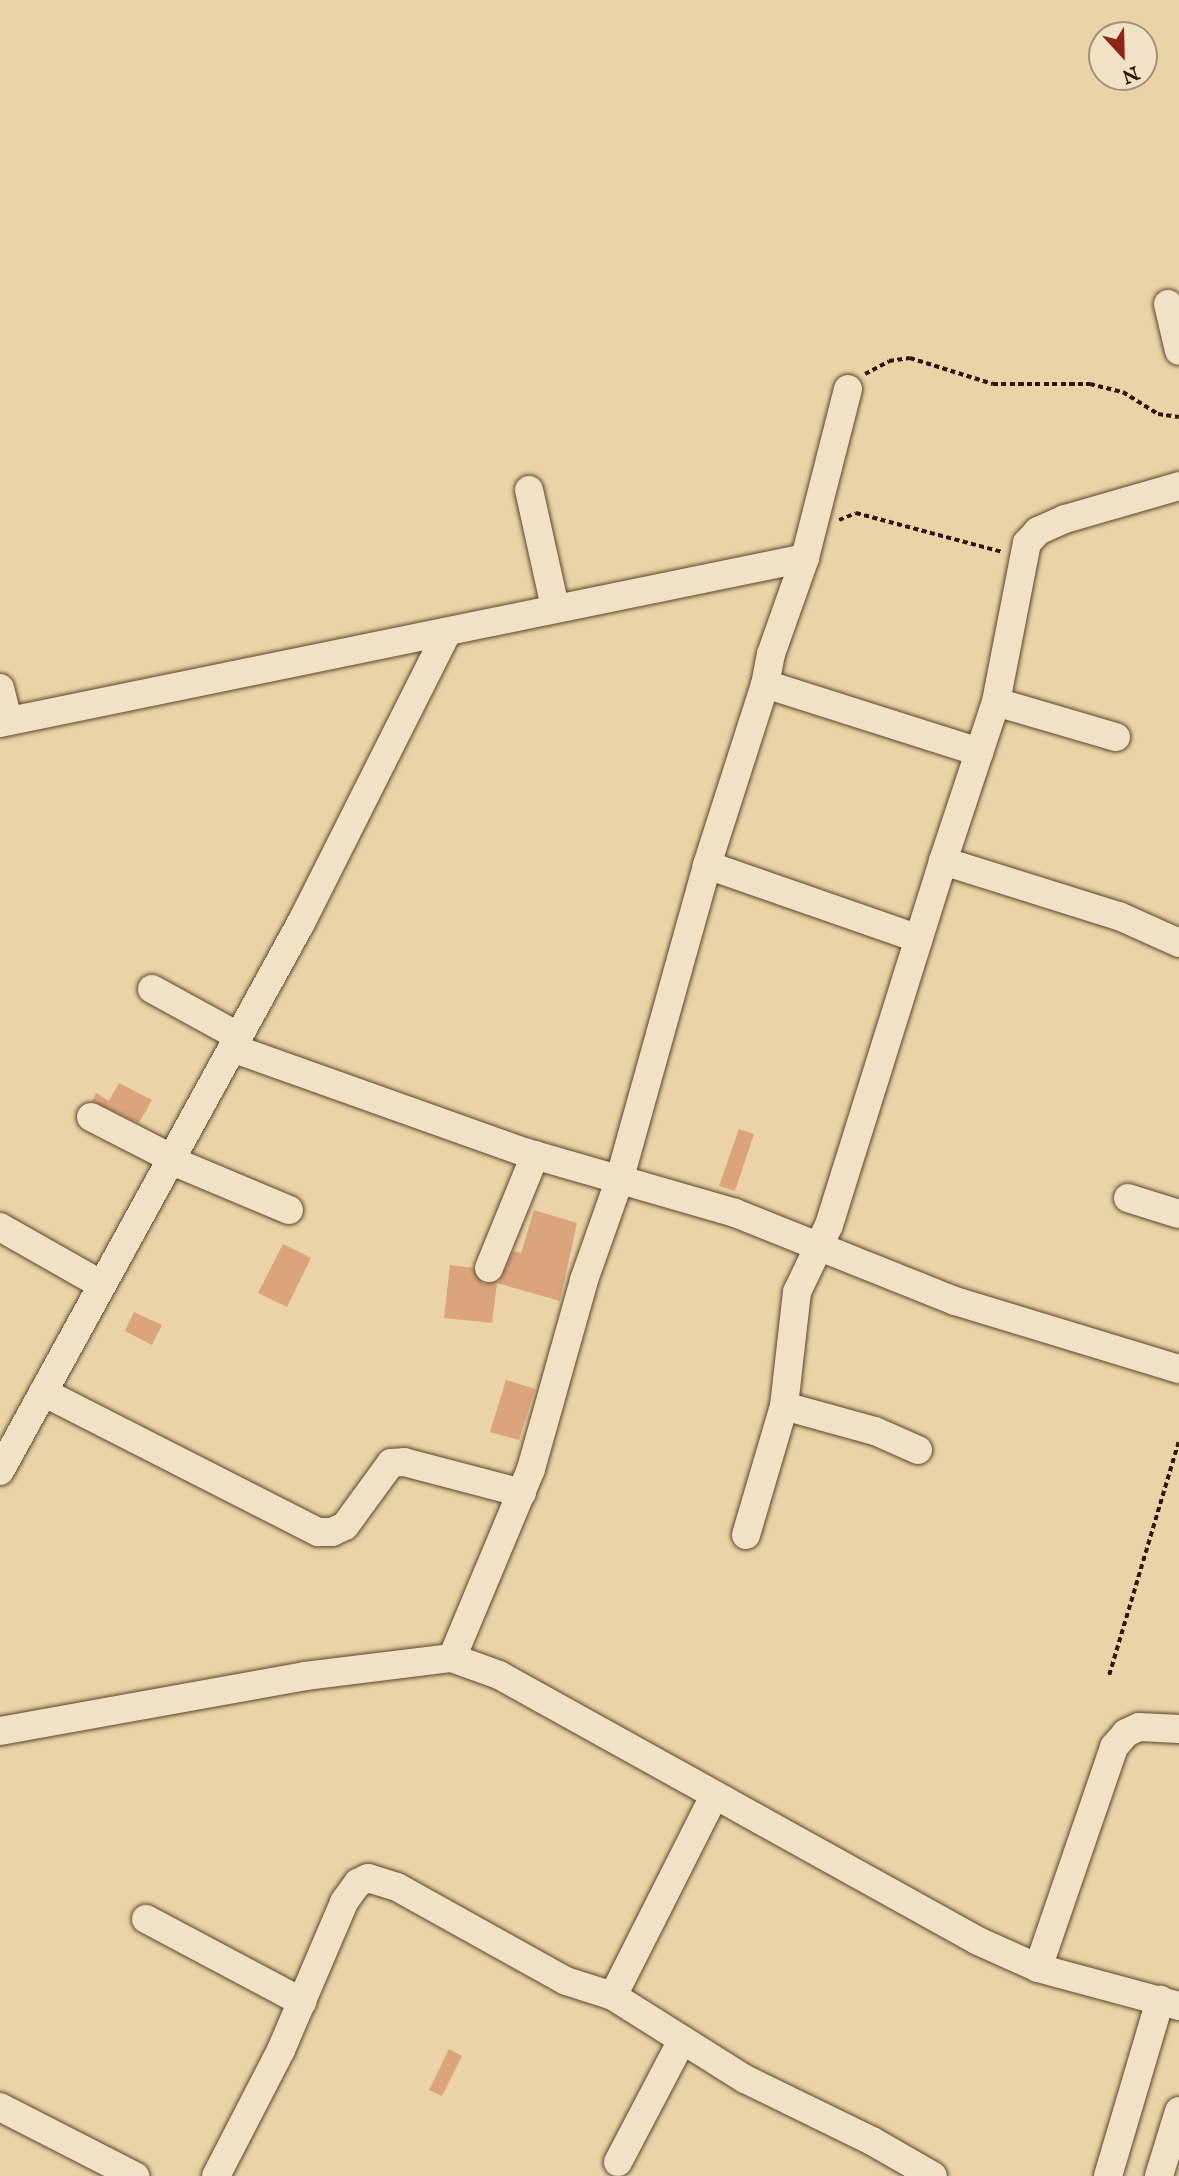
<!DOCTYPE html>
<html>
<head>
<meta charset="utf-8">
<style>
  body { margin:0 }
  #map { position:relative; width:1179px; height:2176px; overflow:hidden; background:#ead3a7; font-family:"IM FELL English",serif }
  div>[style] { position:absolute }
  .building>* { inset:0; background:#dba47b }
  .path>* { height:3.5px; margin-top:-1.75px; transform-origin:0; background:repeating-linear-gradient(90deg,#2e1700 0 5px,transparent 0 8.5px) }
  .roads { filter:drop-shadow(0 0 2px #5d462a) drop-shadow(0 0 2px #5d462a) }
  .minor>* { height:28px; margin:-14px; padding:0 14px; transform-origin:14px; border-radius:14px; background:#f1e2c6 }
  span { translate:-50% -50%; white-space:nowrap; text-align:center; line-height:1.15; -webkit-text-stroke:6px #f1e2c6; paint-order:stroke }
  .north { position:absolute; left:1088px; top:21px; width:70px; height:70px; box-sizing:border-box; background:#f1e2c6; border:2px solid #a39177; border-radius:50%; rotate:158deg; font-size:19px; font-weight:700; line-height:28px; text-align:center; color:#2e1700 }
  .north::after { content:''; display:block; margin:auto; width:24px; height:32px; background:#8f2418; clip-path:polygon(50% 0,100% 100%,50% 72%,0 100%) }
</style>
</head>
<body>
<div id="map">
  <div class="building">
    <div style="clip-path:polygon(119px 1083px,152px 1100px,139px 1123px,92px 1101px,96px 1093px,109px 1101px)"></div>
    <div style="clip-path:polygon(739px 1129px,754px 1134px,735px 1191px,719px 1186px)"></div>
    <div style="clip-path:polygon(534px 1210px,577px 1223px,560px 1301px,497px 1283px,492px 1323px,444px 1318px,450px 1265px,473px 1268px,483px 1284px,499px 1281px,514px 1251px,521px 1253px)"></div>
    <div style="clip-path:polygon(283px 1244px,311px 1258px,287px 1307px,258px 1293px)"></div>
    <div style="clip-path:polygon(134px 1312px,162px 1325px,152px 1345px,125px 1331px)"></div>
    <div style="clip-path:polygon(506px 1380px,535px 1389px,519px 1440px,490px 1432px)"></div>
    <div style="clip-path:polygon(449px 2049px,462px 2056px,442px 2096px,429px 2090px)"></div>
  </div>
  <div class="path">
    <div style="left:865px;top:374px;width:27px;rotate:-28deg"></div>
    <div style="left:889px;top:361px;width:21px;rotate:-8deg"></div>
    <div style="left:910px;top:358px;width:87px;rotate:17.4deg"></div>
    <div style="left:993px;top:384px;width:97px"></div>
    <div style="left:1090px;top:384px;width:34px;rotate:14deg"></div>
    <div style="left:1123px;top:392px;width:41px;rotate:32.2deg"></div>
    <div style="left:1158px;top:414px;width:21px;rotate:8deg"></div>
    <div style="left:839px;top:520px;width:18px;rotate:-22deg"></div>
    <div style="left:856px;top:513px;width:152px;rotate:14.9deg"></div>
    <div style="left:1109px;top:1675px;width:245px;rotate:-73.4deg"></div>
  </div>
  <div class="roads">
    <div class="minor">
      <div style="left:1168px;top:304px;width:48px;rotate:76.8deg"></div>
      <div style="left:848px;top:389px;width:174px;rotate:104.3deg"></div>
      <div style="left:805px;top:558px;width:102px;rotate:109.5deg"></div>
      <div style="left:771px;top:654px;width:31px;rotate:101deg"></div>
      <div style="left:765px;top:684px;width:225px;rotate:17.6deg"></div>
      <div style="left:529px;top:490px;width:120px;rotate:77.5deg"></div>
      <div style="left:0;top:688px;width:34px;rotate:76deg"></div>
      <div style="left:996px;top:702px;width:125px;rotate:16.3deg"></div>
      <div style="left:0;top:723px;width:822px;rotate:-11.58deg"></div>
      <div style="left:943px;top:861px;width:168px;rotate:-71.6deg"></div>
      <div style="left:996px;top:702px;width:162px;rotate:-79deg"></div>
      <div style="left:1027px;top:543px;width:16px;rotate:-47deg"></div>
      <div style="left:1038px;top:531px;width:30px;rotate:-24deg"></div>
      <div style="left:1065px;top:519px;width:119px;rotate:-16.1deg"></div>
      <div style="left:707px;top:865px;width:222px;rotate:19.2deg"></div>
      <div style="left:152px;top:989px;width:98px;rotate:28.7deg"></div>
      <div style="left:232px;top:1048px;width:310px;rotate:19.6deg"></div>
      <div style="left:524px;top:1152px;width:220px;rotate:16.1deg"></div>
      <div style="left:735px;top:1213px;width:237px;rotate:21.8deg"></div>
      <div style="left:955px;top:1301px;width:234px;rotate:16.9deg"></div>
      <div style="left:91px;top:1117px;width:90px;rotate:27.1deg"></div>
      <div style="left:170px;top:1160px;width:129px;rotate:22.8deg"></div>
      <div style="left:1128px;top:1198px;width:53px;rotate:17.4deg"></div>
      <div style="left:0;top:1227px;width:117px;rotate:29.6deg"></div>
      <div style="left:489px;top:1268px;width:122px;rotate:-67.8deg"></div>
      <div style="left:43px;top:1392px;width:309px;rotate:27deg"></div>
      <div style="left:318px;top:1532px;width:14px"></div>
      <div style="left:332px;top:1532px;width:14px;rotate:-25deg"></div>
      <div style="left:345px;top:1526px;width:78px;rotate:-53.9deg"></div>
      <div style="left:391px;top:1463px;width:13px;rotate:-4deg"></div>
      <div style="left:404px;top:1462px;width:122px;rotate:14.7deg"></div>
      <div style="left:784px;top:1406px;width:94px;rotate:15.4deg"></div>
      <div style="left:875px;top:1431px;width:47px;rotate:23.8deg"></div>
      <div style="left:0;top:1471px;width:627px;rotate:-61.23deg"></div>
      <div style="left:302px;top:921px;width:322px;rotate:-63.3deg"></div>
      <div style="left:746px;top:1535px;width:134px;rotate:-73.6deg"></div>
      <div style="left:784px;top:1406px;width:115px;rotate:-83.5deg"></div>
      <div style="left:797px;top:1292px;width:74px;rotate:-64.5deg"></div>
      <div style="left:829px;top:1225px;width:381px;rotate:-72.6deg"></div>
      <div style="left:943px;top:861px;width:184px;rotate:17.4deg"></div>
      <div style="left:1119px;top:916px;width:66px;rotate:24.2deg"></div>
      <div style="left:452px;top:1658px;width:205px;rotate:-67.3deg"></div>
      <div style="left:531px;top:1469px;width:196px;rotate:-74.3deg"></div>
      <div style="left:584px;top:1280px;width:105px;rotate:-70.5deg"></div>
      <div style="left:619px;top:1181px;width:328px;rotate:-74.4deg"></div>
      <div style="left:707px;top:865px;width:190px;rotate:-72.2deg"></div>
      <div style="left:0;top:1731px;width:310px;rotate:-10.2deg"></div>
      <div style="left:305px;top:1676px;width:148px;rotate:-7deg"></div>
      <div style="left:452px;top:1658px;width:50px;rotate:19.9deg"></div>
      <div style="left:499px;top:1675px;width:548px;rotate:29.04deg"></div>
      <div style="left:978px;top:1941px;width:66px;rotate:24.2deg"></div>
      <div style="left:1038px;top:1968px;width:146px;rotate:15.1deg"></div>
      <div style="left:146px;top:1919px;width:177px;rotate:28deg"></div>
      <div style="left:1038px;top:1968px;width:234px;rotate:-71deg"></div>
      <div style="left:1114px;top:1747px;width:18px;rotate:-49deg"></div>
      <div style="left:1126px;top:1733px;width:14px;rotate:-25deg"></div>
      <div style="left:1139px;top:1727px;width:40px;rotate:2.9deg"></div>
      <div style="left:613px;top:1996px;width:224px;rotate:-63.2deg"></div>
      <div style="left:0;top:2107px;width:152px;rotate:27.1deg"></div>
      <div style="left:618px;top:2162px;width:138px;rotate:-62.3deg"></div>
      <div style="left:216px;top:2176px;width:142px;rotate:-62.7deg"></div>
      <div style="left:281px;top:2050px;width:161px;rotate:-66.9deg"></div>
      <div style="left:344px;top:1902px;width:24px;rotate:-54deg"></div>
      <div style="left:358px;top:1883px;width:11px;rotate:-27deg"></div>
      <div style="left:368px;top:1878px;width:30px;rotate:17deg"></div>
      <div style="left:397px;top:1887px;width:193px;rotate:29.1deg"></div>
      <div style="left:566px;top:1981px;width:49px;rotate:17.7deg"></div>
      <div style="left:613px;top:1996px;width:156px;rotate:32.2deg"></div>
      <div style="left:745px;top:2079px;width:141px;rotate:26deg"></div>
      <div style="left:872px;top:2141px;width:70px;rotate:29.8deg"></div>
      <div style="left:1108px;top:2176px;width:184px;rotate:-73.5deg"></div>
      <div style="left:1159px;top:2176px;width:68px;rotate:-72.9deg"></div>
    </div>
  </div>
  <div class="north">N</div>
</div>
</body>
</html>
